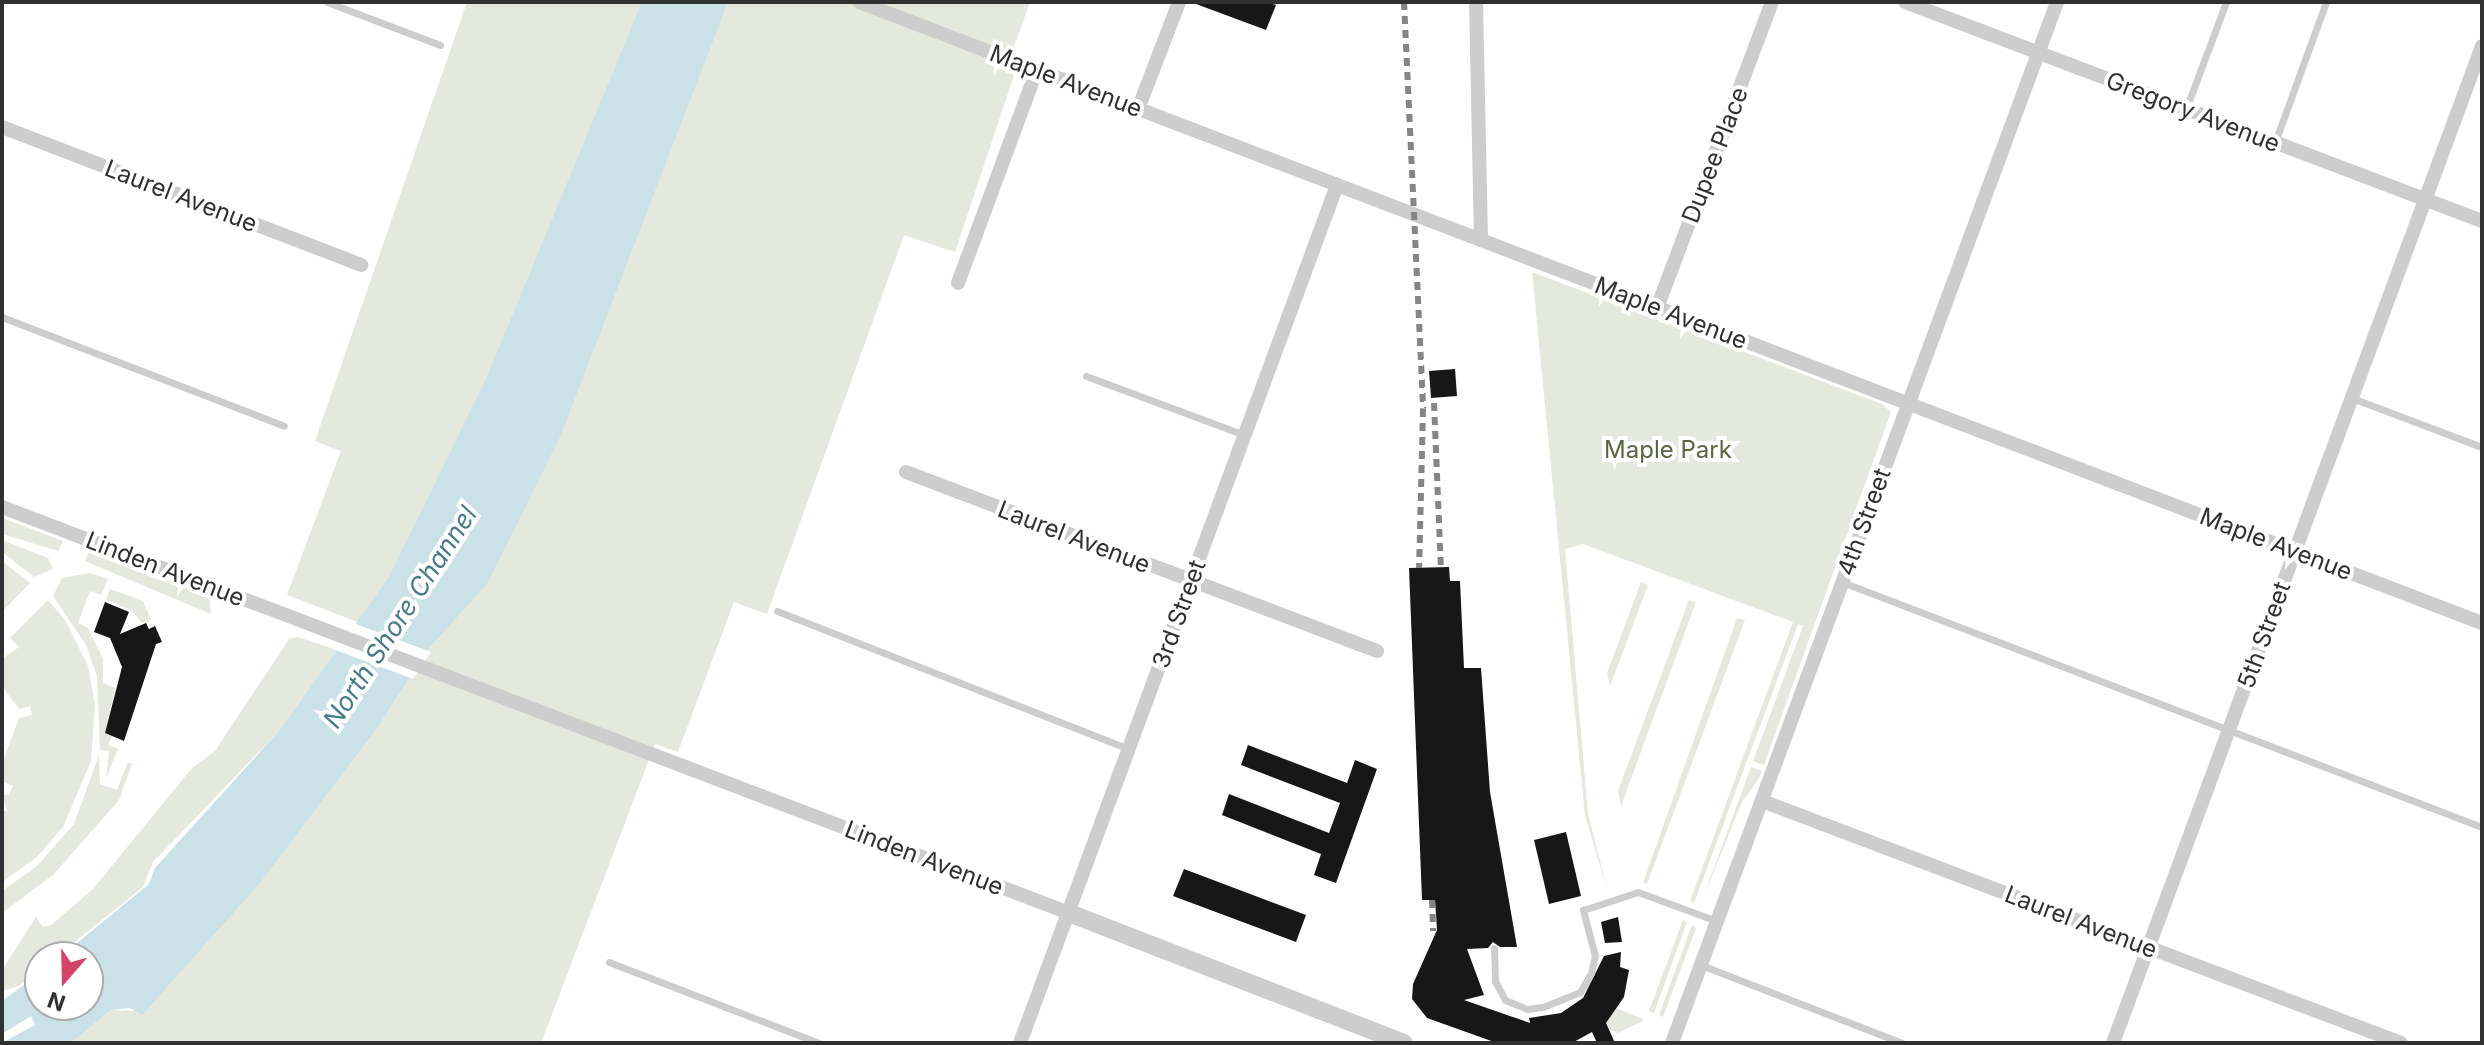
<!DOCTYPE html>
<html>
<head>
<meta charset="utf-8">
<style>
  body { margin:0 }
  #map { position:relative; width:2484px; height:1045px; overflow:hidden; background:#fff; font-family:Inter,sans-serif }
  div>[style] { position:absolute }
  .green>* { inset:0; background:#e5e8dc }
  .water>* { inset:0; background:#cae1e7 }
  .pier>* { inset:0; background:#fff }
  .building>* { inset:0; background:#171717 }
  .service>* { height:7px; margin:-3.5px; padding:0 3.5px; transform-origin:3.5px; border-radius:3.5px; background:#cdcdcd }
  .minor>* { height:14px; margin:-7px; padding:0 7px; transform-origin:7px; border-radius:7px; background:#cdcdcd }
  .tertiary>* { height:18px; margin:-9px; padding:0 9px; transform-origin:9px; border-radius:9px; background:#cdcdcd }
  .rail>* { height:6px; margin-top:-3px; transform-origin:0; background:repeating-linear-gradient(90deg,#858585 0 8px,transparent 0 14px) }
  span { translate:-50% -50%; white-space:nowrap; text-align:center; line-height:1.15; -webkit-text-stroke:8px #fff; paint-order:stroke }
  .street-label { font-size:24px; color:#303030 }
  .park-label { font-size:24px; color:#596741 }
  .water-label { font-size:26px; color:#457b8a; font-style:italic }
  .frame { position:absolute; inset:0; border:4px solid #303030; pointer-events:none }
  .north { position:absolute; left:24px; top:941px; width:80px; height:80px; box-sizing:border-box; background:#fff; border:2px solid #acacac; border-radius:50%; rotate:200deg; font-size:22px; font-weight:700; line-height:32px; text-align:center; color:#303030 }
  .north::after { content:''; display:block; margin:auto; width:28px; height:36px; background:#d44467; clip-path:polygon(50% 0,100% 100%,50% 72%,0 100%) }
</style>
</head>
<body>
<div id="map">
  <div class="green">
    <div style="clip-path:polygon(467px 2px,1030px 2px,1005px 72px,1014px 75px,955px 252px,904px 235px,767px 614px,734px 602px,678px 752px,655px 744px,541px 1043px,71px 1043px,111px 1010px,137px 1011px,261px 882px,378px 727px,428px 649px,287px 595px,341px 451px,315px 441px)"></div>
    <div style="clip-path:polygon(1532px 272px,1882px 404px,1891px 412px,1764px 765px,1753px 761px,1803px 626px,1798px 624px,1694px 903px,1690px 901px,1793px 622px,1583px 544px,1565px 549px,1588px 814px,1608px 892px,1585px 815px)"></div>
    <div style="clip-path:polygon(2px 518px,63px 541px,58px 551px,2px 534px)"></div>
    <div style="clip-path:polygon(2px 540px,48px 558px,53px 569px,34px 577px,2px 552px)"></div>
    <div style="clip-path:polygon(89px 551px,201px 593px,210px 600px,211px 614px,85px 561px)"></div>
    <div style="clip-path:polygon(2px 561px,30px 583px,2px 612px)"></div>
    <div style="clip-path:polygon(90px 573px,108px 579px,101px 595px,90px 591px,78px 623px,88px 628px,103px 659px,103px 683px,115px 688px,105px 733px,112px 736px,108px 745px,118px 749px,106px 779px,109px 751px,100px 750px,97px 676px,86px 645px,53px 596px,62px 578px)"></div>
    <div style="clip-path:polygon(1641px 582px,1648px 585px,1610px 686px,1607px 673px)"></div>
    <div style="clip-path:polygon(110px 589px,143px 601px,151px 620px,142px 623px,131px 610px,106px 600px)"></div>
    <div style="clip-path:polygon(48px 600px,65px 620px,88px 666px,95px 705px,91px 761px,63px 827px,37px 857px,2px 882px,2px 811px,7px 811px,2px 794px,9px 795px,13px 786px,4px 782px,3px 761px,19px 718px,32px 715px,30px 706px,19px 709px,2px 686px,2px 659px,19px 647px,10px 638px)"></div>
    <div style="clip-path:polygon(1689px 600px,1696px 602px,1621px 806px,1618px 791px)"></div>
    <div style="clip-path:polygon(1737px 618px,1745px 620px,1647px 884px,1643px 883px)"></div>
    <div style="clip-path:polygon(298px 637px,337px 650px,279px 731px,153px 862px,143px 887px,56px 957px,40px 957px,40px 970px,19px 986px,2px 991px,2px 970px,36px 917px,43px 927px,51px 925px,93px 889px,192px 768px,215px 751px,289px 639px)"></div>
    <div style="clip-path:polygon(99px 755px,100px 784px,117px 790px,128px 762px,132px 764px,119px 800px,53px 875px,2px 913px,2px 891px,36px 867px,74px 824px)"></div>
    <div style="clip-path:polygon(1751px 767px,1762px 771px,1758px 780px,1742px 802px,1701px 903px)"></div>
    <div style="clip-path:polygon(1683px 920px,1687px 922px,1654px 1013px,1649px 1011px)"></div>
    <div style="clip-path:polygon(1692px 925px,1696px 928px,1663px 1017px,1659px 1015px)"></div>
    <div style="clip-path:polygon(1616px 1008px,1643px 1019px,1643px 1021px,1618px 1033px,1606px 1028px,1602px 1024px)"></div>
  </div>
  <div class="water">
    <div style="clip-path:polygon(642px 2px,728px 2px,560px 437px,487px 584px,428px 649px,378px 727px,261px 882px,142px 1015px,130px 1008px,111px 1010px,71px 1043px,2px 1043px,35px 1025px,31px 1016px,2px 1034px,2px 1001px,40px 973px,40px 1005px,88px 1005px,88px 957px,60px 957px,149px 884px,155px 868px,279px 731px,389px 577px,486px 379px)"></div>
  </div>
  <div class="pier">
    <div style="clip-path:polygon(353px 623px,431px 652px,413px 679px,333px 649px)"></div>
  </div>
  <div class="building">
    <div style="clip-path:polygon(1266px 2px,1276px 5px,1266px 30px,1196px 4px)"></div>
    <div style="clip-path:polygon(1455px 369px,1457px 396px,1431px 398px,1429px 371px)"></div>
    <div style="clip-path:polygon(1449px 567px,1450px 581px,1460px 581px,1464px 668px,1481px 668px,1490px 792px,1517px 947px,1500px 947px,1493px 942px,1488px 948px,1467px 949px,1484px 995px,1464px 1000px,1530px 1023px,1529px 1018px,1561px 1013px,1583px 998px,1604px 956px,1621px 952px,1620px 967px,1629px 970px,1624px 997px,1606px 1023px,1615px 1043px,1597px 1043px,1592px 1032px,1572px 1043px,1497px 1043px,1427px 1018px,1412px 999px,1413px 984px,1437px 930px,1435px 900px,1422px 900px,1409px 568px)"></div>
    <div style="clip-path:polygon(105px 602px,129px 612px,120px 634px,146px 623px,149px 629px,155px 626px,162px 642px,156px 644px,124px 741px,105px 733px,122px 667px,110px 638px,94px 632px)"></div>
    <div style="clip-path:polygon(1248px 745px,1347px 783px,1355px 760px,1377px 769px,1336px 883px,1314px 875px,1321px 854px,1222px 815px,1229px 794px,1329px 833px,1340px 803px,1241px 765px)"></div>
    <div style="clip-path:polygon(1566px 832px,1581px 896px,1549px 904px,1534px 840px)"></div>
    <div style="clip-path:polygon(1184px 869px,1306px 915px,1296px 942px,1173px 896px)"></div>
    <div style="clip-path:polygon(1618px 917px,1622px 942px,1605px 943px,1601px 922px)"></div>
  </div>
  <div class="service">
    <div style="left:327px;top:2px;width:121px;rotate:20.8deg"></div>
    <div style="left:2186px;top:109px;width:114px;rotate:-69.5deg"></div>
    <div style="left:2275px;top:142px;width:149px;rotate:-70deg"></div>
    <div style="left:2px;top:317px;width:302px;rotate:21.1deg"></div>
    <div style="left:1086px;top:376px;width:170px;rotate:20.4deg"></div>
    <div style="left:2352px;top:398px;width:139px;rotate:20.7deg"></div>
    <div style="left:1842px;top:582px;width:685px;rotate:20.95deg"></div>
    <div style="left:777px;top:611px;width:378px;rotate:21.4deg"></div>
    <div style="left:1494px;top:948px;width:33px;rotate:88deg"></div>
    <div style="left:1495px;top:981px;width:21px;rotate:62deg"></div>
    <div style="left:1505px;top:1000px;width:24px;rotate:22deg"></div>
    <div style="left:1527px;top:1009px;width:16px;rotate:-7deg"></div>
    <div style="left:1543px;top:1007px;width:40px;rotate:-22deg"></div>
    <div style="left:1580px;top:992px;width:22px;rotate:-60deg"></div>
    <div style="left:1591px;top:973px;width:17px;rotate:-77deg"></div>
    <div style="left:1595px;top:956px;width:48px;rotate:-104.6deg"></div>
    <div style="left:1583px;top:910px;width:58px;rotate:-18.1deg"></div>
    <div style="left:1638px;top:892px;width:84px;rotate:20.2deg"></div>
    <div style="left:609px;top:962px;width:225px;rotate:21.1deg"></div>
    <div style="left:1701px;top:965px;width:216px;rotate:21.2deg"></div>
  </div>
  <div class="minor">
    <div style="left:859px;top:2px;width:1738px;rotate:20.94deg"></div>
    <div style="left:1476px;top:2px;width:238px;rotate:88.8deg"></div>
    <div style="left:1905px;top:2px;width:617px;rotate:20.78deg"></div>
    <div style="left:1138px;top:109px;width:115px;rotate:-69deg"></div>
    <div style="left:2px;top:127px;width:385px;rotate:21deg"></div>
    <div style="left:958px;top:283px;width:227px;rotate:-69.7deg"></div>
    <div style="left:1657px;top:308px;width:327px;rotate:-69.4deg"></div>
    <div style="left:906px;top:472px;width:504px;rotate:20.81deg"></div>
    <div style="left:2px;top:507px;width:1142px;rotate:20.83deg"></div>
    <div style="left:1762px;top:801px;width:683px;rotate:20.74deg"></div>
    <div style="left:1020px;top:1043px;width:915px;rotate:-69.72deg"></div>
    <div style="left:1672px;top:1043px;width:1110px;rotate:-69.7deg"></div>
    <div style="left:2113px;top:1043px;width:1063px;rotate:-69.69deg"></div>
  </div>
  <div class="tertiary">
    <div style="left:1069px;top:913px;width:359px;rotate:21.2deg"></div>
  </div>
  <div class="rail">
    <div style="left:1404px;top:2px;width:407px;rotate:87.3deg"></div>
    <div style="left:1423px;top:409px;width:159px;rotate:91.4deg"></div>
    <div style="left:1434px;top:403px;width:164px;rotate:87.6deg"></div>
    <div style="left:1432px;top:900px;width:31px;rotate:88deg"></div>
  </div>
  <div class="street-label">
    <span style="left:1066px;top:81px;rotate:21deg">Maple Avenue</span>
    <span style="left:2193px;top:112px;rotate:21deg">Gregory Avenue</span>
    <span style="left:1715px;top:155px;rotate:-69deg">Dupee Place</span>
    <span style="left:181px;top:196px;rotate:21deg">Laurel Avenue</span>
    <span style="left:1671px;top:313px;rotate:21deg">Maple Avenue</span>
    <span style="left:1864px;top:522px;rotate:-70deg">4th Street</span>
    <span style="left:1074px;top:537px;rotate:21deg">Laurel Avenue</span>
    <span style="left:2276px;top:544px;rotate:21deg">Maple Avenue</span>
    <span style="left:165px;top:569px;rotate:21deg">Linden Avenue</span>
    <span style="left:1179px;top:614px;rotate:-70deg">3rd Street</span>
    <span style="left:2264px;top:635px;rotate:-70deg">5th Street</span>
    <span style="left:924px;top:858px;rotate:21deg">Linden Avenue</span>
    <span style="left:2081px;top:922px;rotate:21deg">Laurel Avenue</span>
  </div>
  <div class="park-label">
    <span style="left:1668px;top:450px">Maple Park</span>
  </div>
  <div class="water-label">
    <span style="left:400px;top:617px;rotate:-57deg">North Shore Channel</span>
  </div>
  <div class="frame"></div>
  <div class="north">N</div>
</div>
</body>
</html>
